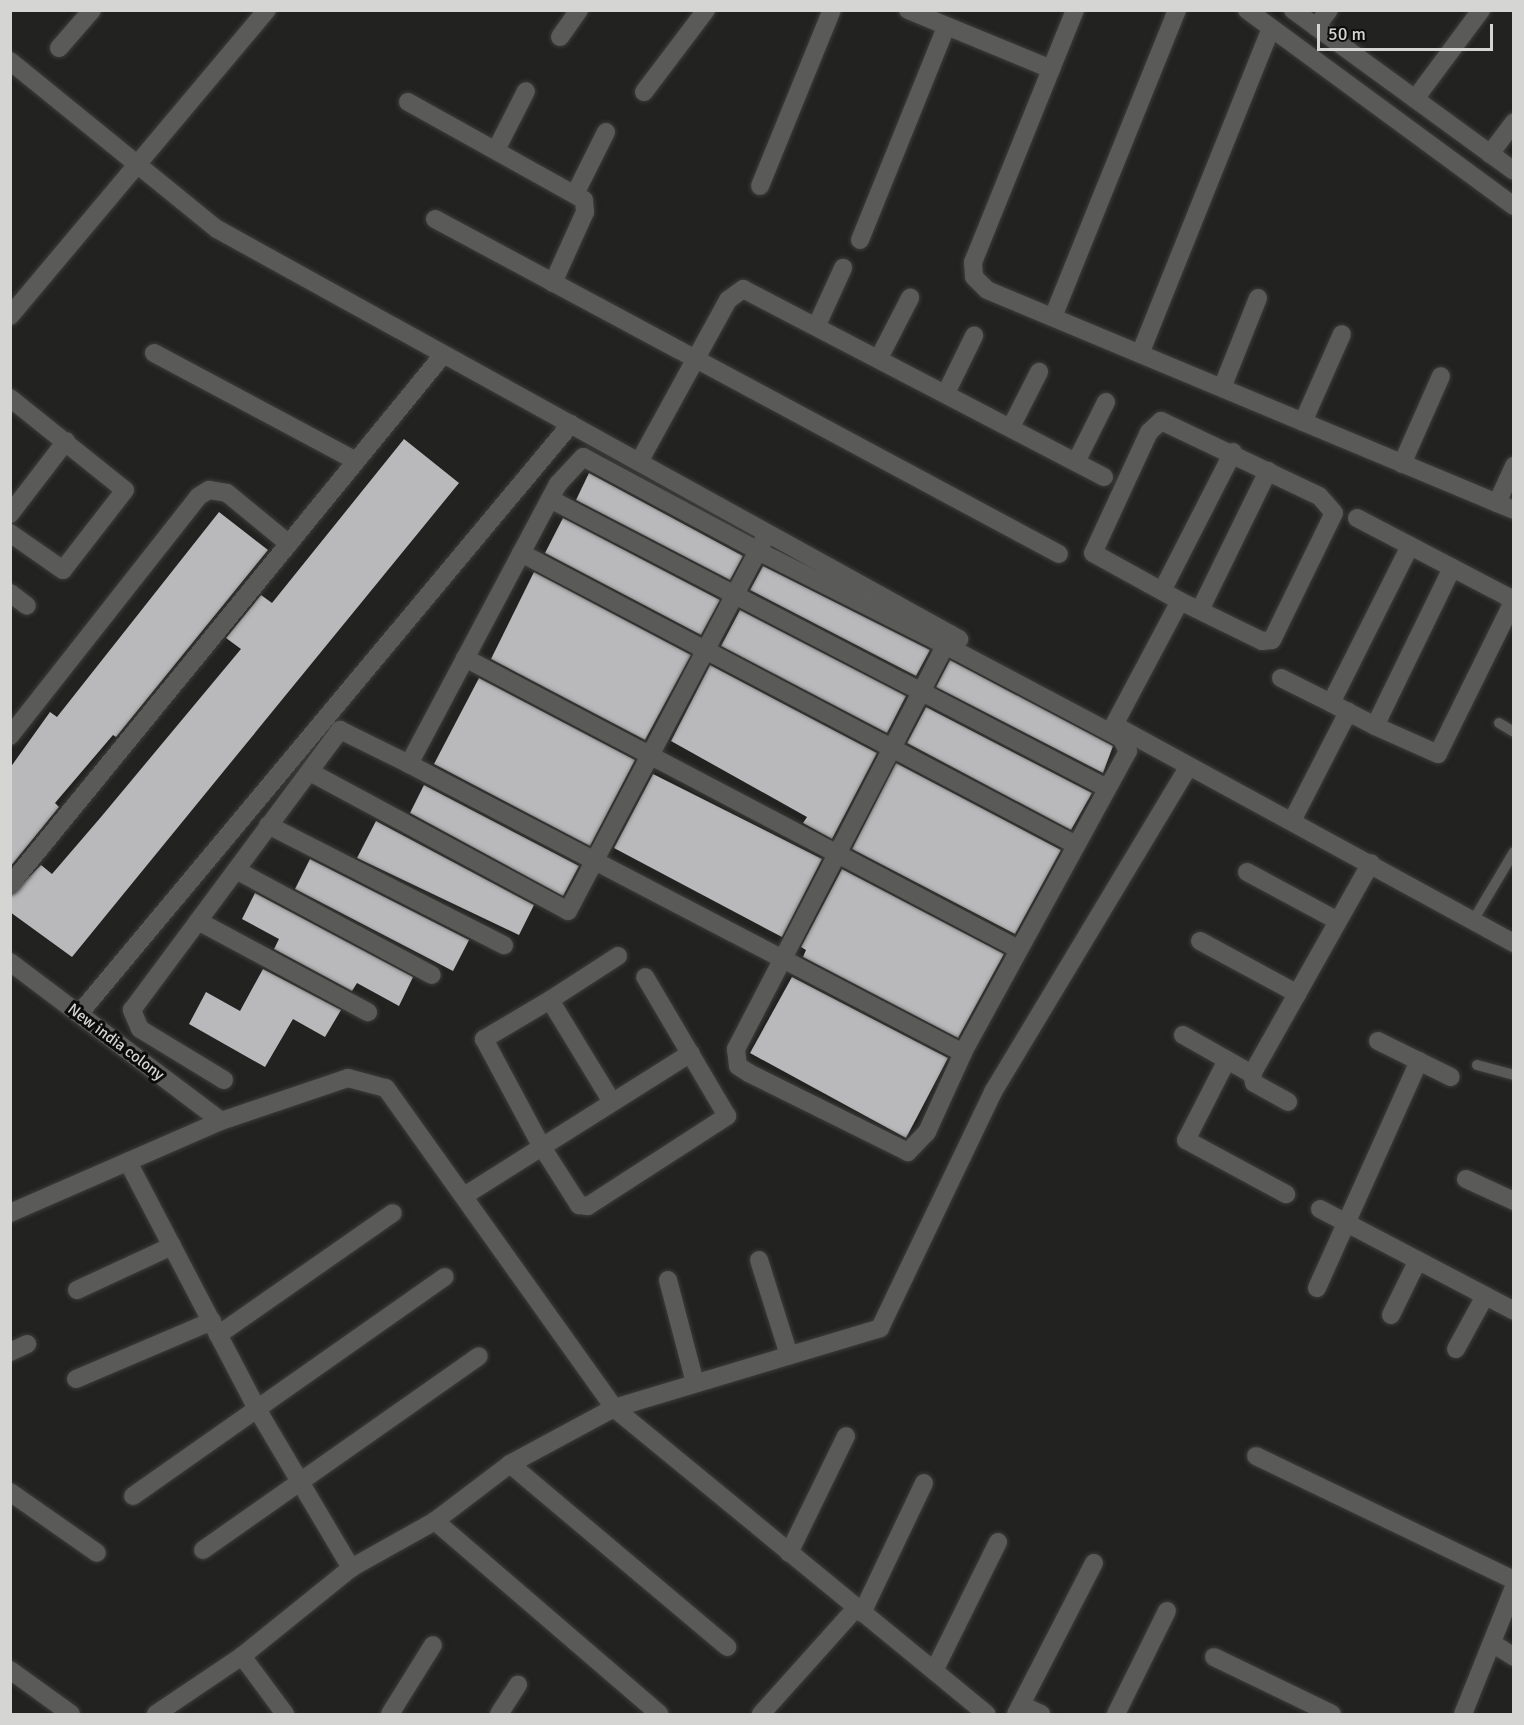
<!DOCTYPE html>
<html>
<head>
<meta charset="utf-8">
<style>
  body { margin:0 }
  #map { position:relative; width:1524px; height:1725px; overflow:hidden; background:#222220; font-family:Signika,sans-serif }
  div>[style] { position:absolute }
  .building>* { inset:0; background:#b9b9bc }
  .roads { filter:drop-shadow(0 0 2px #3c3c3a) drop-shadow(0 0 2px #3c3c3a) }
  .lane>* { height:10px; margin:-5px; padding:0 5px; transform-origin:5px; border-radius:5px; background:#5a5b58 }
  .street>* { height:18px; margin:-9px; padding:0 9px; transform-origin:9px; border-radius:9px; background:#5a5b58 }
  .secondary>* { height:18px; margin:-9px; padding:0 9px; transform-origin:9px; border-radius:9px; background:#5a5b58 }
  span { translate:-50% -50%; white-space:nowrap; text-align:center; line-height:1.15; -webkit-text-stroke:6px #0c0c0b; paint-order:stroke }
  .street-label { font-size:16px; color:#d5d6d4 }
  .frame { position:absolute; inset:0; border:12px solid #d5d6d4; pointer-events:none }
  .scale { position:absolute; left:1317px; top:24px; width:176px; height:27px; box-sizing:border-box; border:3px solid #d5d6d4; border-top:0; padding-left:8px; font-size:18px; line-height:21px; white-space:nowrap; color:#d5d6d4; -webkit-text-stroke:4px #0c0c0b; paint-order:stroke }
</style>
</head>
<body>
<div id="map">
  <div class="building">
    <div style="clip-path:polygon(404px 439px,459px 483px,72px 957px,10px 912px,10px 896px,41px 865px,52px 874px,101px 817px,241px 649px,226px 638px,261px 595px,272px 603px)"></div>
    <div style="clip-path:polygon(589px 473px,743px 556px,730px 580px,576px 500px)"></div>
    <div style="clip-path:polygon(219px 512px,268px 550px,116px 737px,113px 735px,55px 803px,59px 807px,10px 867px,10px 768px,50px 712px,57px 717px)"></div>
    <div style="clip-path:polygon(563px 518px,720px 600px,701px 635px,545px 553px)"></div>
    <div style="clip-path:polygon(763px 566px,930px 650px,916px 676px,750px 590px)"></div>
    <div style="clip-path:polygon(534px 572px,691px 655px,645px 740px,491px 659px)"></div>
    <div style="clip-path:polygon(740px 610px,906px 696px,887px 733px,721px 646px)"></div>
    <div style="clip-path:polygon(950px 660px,1113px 746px,1103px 773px,936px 687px)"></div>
    <div style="clip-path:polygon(710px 665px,877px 753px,832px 839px,803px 823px,807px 817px,671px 741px)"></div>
    <div style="clip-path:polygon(479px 678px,635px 760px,590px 846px,434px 764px)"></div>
    <div style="clip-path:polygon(926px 707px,1092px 793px,1071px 830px,907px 743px)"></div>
    <div style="clip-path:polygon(896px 763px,1061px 850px,1015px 934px,852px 849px)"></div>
    <div style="clip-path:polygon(653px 774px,822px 859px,782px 937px,614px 848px)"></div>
    <div style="clip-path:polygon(424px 785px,579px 866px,563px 896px,410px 813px)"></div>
    <div style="clip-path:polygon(376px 821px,534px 905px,519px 935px,357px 858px)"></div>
    <div style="clip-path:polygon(310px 859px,469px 940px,453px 971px,295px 889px)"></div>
    <div style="clip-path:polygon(842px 869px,1004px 954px,958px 1038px,803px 957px,806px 950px,801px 947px)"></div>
    <div style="clip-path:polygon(255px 893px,413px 977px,399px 1006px,357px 983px,352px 991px,274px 949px,279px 939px,242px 919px)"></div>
    <div style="clip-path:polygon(263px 969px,341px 1010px,325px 1037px,293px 1019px,265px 1067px,189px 1024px,206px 992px,240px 1011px)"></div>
    <div style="clip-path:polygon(792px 977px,948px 1058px,906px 1138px,750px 1053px)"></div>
  </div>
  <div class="roads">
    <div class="lane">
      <div style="left:1499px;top:723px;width:17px;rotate:31deg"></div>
      <div style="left:1474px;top:919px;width:78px;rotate:-59.2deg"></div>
      <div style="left:1477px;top:1065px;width:38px;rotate:15deg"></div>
    </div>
    <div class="street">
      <div style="left:908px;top:10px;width:155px;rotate:22.4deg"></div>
      <div style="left:1075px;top:10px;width:272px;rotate:112deg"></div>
      <div style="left:973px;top:262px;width:15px;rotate:86deg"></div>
      <div style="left:974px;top:277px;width:18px;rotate:45deg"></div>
      <div style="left:987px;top:290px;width:571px;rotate:22.66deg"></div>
      <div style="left:1316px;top:27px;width:21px;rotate:-53deg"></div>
      <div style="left:560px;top:37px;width:33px;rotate:-55deg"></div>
      <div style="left:59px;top:48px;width:50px;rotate:-49deg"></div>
      <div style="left:10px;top:61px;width:267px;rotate:39.1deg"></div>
      <div style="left:217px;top:229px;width:848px;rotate:28.92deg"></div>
      <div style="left:644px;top:92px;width:103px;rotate:-52.9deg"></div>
      <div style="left:1415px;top:99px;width:111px;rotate:-53.4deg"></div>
      <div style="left:408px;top:102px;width:201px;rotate:29.1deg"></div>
      <div style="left:584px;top:200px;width:12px;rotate:85deg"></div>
      <div style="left:585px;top:212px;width:78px;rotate:114.3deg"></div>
      <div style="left:496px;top:150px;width:66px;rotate:-63deg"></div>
      <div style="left:1490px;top:154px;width:40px;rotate:-53deg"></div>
      <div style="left:760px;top:186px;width:190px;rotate:-67.8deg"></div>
      <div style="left:576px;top:192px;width:67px;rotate:-63.4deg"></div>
      <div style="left:435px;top:219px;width:708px;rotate:28.23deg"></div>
      <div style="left:860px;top:240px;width:230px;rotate:-68deg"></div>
      <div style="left:10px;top:316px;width:400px;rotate:-50deg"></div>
      <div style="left:1053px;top:317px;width:331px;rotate:-68deg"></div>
      <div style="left:817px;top:325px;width:63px;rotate:-65.5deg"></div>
      <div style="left:154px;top:353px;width:229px;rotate:28.1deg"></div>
      <div style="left:1140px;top:354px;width:351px;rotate:-68.1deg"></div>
      <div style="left:879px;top:358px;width:68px;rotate:-62.7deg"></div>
      <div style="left:1222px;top:388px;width:97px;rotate:-68.2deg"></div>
      <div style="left:946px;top:393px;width:64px;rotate:-63.8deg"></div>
      <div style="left:10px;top:398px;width:147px;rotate:38.7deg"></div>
      <div style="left:125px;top:490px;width:101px;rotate:127.8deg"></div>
      <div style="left:63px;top:570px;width:65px;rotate:-145.1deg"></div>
      <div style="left:1303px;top:422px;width:96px;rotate:-66.1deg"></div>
      <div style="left:1011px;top:427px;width:62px;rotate:-63deg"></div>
      <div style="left:639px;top:462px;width:185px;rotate:-61.2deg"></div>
      <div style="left:728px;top:300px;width:19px;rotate:-36deg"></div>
      <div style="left:743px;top:289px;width:407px;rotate:27.5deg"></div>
      <div style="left:1076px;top:462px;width:67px;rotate:-63.4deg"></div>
      <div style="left:1402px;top:464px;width:96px;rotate:-66.1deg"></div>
      <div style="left:550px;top:499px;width:625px;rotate:27.43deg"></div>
      <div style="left:1497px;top:503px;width:41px;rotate:-65.3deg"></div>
      <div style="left:10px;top:514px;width:92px;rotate:-52.5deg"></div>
      <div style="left:1357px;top:518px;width:170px;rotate:27.6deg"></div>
      <div style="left:1508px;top:597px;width:8px;rotate:60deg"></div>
      <div style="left:1512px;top:604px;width:167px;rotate:116.3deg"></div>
      <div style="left:1438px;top:754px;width:69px;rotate:-156deg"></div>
      <div style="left:521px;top:553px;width:625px;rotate:27.75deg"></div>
      <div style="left:1162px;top:591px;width:156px;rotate:-62.9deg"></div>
      <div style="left:10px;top:593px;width:21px;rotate:37deg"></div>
      <div style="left:1200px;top:610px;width:155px;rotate:-63.9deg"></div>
      <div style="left:465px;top:658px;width:625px;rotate:27.75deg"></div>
      <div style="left:1281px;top:678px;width:56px;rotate:26.6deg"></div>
      <div style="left:1348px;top:712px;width:19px;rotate:-152deg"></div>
      <div style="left:1331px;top:703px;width:176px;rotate:-63.3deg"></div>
      <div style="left:1114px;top:725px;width:456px;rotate:28.6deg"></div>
      <div style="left:1114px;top:725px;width:140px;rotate:-62deg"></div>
      <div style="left:1180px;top:601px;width:91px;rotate:26deg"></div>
      <div style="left:1262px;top:641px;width:10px;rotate:-6deg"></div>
      <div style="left:1272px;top:640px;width:141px;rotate:-64deg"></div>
      <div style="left:1334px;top:513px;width:23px;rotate:-131deg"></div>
      <div style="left:1319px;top:496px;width:175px;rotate:-154.6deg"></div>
      <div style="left:1161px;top:421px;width:16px;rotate:137deg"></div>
      <div style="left:1149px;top:432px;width:133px;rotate:114.8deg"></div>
      <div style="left:1093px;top:553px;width:99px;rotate:28.9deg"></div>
      <div style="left:10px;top:736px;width:305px;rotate:-51.8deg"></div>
      <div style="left:199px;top:496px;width:12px;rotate:-31deg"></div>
      <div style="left:209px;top:490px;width:18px;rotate:9deg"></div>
      <div style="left:227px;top:493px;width:80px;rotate:39.4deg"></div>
      <div style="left:409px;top:764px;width:625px;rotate:27.55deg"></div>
      <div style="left:310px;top:772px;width:293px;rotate:28.3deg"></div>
      <div style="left:568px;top:911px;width:420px;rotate:-62.2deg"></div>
      <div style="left:1292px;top:821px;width:123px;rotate:-62.8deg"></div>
      <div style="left:1348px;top:712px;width:30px;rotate:27deg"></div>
      <div style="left:1375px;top:726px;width:176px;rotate:-64deg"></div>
      <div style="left:268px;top:825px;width:265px;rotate:27deg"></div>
      <div style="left:236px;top:870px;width:222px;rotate:28.2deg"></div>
      <div style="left:1247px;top:872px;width:103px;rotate:28.3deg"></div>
      <div style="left:10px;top:885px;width:683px;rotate:-50.76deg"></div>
      <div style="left:198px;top:921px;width:193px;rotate:28.2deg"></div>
      <div style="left:1200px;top:941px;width:111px;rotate:28.4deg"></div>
      <div style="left:10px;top:962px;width:264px;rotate:37deg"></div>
      <div style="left:550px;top:1000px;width:81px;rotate:-32.9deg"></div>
      <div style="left:79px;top:1014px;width:768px;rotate:-50.18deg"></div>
      <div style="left:1183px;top:1035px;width:79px;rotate:29.5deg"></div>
      <div style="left:1252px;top:1074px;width:242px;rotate:-60.6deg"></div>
      <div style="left:1378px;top:1041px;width:81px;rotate:26.3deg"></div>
      <div style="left:1227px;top:1060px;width:90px;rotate:117.1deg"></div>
      <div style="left:1186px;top:1140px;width:114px;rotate:28.4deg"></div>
      <div style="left:1252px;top:1074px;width:9px;rotate:77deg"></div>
      <div style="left:1254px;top:1083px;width:39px;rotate:29deg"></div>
      <div style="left:224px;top:1080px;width:98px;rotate:-148.7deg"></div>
      <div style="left:140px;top:1029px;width:21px;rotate:-113deg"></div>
      <div style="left:132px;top:1010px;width:349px;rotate:-53.4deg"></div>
      <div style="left:340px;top:730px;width:77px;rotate:26.2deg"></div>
      <div style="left:409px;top:764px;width:317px;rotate:-62deg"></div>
      <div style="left:558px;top:484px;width:37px;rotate:-47deg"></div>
      <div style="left:583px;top:457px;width:199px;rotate:28.2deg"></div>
      <div style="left:758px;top:551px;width:209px;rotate:26.7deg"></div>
      <div style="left:945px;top:645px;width:199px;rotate:27.9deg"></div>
      <div style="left:1121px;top:738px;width:15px;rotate:62deg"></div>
      <div style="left:1128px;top:751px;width:344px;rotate:118.7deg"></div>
      <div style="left:963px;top:1053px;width:87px;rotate:114.5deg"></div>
      <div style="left:927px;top:1132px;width:28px;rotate:134deg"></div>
      <div style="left:908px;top:1152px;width:178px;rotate:-153.6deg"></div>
      <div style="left:749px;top:1073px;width:13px;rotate:-148deg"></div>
      <div style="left:738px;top:1066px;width:17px;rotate:-97deg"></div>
      <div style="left:736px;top:1049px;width:455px;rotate:-62.6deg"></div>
      <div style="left:945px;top:645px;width:12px;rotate:-66deg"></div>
      <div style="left:612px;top:1102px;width:119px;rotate:-121.3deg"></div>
      <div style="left:550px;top:1000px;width:77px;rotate:149.4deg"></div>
      <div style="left:484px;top:1039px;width:123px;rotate:61.8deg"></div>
      <div style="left:542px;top:1147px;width:69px;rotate:57.5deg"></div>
      <div style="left:579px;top:1205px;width:9px;rotate:6deg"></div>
      <div style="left:588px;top:1206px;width:166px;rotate:-32.9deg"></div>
      <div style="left:727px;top:1116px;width:161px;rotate:-120.5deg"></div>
      <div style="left:128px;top:1162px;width:279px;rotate:62.4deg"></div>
      <div style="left:257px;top:1409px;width:185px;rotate:59.4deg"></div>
      <div style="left:1466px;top:1179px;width:53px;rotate:24.6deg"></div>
      <div style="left:464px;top:1196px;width:268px;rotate:-32.2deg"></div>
      <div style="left:1320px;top:1209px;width:219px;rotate:27.7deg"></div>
      <div style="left:10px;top:1213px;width:230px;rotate:-23.6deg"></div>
      <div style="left:221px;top:1121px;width:134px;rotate:-18.7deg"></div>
      <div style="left:348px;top:1078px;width:39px;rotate:15deg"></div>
      <div style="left:386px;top:1088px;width:393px;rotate:54.5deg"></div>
      <div style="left:614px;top:1408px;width:482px;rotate:39.4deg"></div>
      <div style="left:759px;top:1260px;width:100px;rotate:72.5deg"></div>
      <div style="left:668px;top:1280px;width:106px;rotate:75.3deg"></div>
      <div style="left:1317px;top:1288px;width:249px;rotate:-65.8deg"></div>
      <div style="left:77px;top:1290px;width:105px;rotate:-24.9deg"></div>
      <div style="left:1391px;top:1315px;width:61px;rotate:-63.9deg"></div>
      <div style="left:218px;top:1335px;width:213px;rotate:-34.9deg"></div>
      <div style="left:1456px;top:1349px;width:60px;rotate:-61.3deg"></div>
      <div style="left:10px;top:1352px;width:19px;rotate:-25deg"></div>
      <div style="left:76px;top:1379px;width:148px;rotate:-23.1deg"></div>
      <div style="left:1256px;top:1456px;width:286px;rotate:25.7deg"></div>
      <div style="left:510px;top:1464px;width:284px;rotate:40.1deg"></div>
      <div style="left:10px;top:1492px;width:106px;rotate:35deg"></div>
      <div style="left:133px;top:1496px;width:381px;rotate:-35.1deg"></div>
      <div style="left:435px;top:1521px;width:296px;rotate:40.7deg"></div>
      <div style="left:203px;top:1550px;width:337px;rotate:-35.1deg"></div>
      <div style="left:789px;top:1553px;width:130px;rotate:-64deg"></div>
      <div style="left:862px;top:1613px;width:144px;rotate:-64.5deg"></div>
      <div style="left:1492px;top:1643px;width:26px;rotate:32deg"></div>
      <div style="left:242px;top:1656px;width:72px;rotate:53.4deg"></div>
      <div style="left:1214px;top:1657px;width:131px;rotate:25.8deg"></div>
      <div style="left:10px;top:1670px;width:75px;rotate:35.8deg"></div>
      <div style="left:934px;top:1671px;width:144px;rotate:-63.6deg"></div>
      <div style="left:1021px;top:1705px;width:22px;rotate:24deg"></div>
      <div style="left:156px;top:1714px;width:104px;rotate:-34deg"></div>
      <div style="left:242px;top:1656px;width:140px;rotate:-38.9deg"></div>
      <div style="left:351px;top:1568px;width:96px;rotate:-29.2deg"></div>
      <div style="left:435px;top:1521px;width:94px;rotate:-37.2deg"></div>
      <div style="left:510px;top:1464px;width:118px;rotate:-28.3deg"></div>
      <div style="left:614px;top:1408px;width:278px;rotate:-16.7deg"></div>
      <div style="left:880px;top:1328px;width:262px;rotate:-64.4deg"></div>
      <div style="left:993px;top:1092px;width:380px;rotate:-59deg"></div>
      <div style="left:390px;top:1714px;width:81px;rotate:-58.1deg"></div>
      <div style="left:499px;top:1714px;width:35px;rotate:-57deg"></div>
      <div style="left:761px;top:1714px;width:142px;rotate:-48.1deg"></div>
      <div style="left:1016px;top:1714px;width:170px;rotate:-62.7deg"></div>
      <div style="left:1116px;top:1714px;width:115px;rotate:-63.7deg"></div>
    </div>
    <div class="secondary">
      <div style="left:1247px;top:10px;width:331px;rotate:36.3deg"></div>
      <div style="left:1293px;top:10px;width:273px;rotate:36.1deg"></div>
      <div style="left:1463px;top:1714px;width:137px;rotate:-68.1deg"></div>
    </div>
  </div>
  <div class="street-label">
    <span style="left:116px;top:1042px;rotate:37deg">New india colony</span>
  </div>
  <div class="frame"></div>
  <div class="scale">50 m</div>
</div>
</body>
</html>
